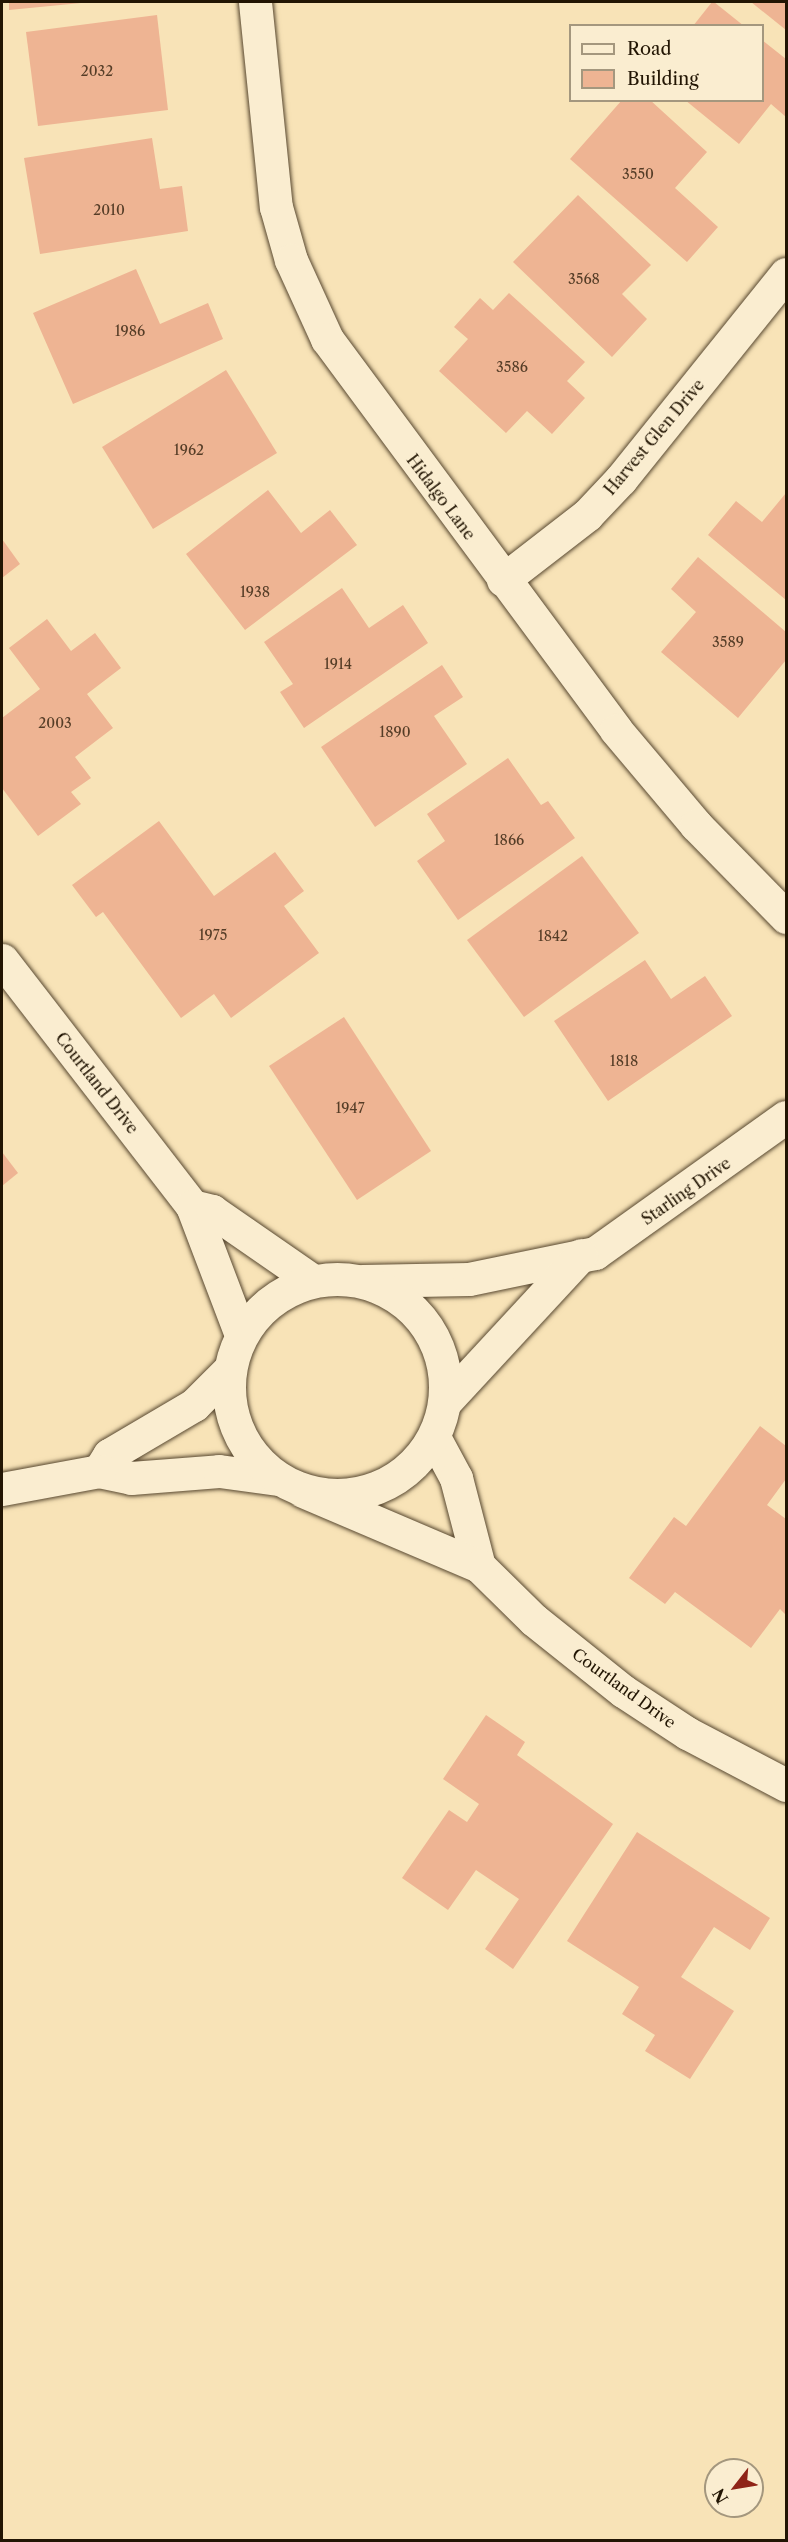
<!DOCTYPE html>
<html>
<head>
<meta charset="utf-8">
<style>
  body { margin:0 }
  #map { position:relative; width:788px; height:2542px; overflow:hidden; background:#f8e3b7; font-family:"Libre Caslon Text",serif }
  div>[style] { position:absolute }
  .building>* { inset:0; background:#eeb493 }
  .roads { filter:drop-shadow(0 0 2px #584830) drop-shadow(0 0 2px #584830) }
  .street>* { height:33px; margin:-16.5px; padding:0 16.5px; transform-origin:16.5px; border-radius:16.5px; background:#faedd0 }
  .secondary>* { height:33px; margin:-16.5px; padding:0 16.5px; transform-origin:16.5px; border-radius:16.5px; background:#faedd0 }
  .secondary>.ring { margin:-16.5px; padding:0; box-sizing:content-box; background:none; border:33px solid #faedd0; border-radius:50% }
  span { translate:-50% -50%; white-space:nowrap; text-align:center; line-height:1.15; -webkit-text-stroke:5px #faedd0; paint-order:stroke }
  .number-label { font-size:14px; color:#553d27 }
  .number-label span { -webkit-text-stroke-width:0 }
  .street-label { font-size:16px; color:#221503 }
  .frame { position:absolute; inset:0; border:3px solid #221503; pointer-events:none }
  .legend { position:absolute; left:569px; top:24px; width:195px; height:78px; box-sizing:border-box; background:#faedd0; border:2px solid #a4977e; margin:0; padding:8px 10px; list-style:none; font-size:18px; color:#221503 }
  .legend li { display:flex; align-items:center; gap:12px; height:30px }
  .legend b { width:30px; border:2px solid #a4977e }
  .north { position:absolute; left:704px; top:2458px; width:60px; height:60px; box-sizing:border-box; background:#faedd0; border:2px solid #a4977e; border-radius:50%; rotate:239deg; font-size:16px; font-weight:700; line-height:24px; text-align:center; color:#221503 }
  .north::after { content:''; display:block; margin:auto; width:21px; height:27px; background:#8f2418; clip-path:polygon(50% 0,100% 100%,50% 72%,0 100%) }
</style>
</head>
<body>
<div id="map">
  <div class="building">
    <div style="clip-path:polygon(9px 2px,81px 2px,81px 3px,9px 10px)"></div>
    <div style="clip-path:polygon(712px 2px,714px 2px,744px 26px,693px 26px)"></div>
    <div style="clip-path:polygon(751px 2px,786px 2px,786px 30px)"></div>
    <div style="clip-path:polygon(157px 15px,168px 110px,38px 126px,26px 32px)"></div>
    <div style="clip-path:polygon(762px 40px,786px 59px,786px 117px,771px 104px,739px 144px,685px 100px,762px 100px)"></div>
    <div style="clip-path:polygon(622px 100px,650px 100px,707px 152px,675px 188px,718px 227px,687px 262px,570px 159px)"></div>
    <div style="clip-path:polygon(152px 138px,160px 189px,182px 186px,188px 231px,40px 254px,24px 158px)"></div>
    <div style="clip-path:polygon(578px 195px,651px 265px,622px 294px,647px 319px,612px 357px,513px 262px)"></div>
    <div style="clip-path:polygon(136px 269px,160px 324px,208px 303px,223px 339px,73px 404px,33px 313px)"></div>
    <div style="clip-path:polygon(509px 293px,585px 362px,567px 381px,585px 398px,552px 434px,527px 411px,506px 433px,439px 371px,468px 339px,454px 327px,480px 298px,493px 310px)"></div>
    <div style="clip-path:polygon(226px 370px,277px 453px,153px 529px,102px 447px)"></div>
    <div style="clip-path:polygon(268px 490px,301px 533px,330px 510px,357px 545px,245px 630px,186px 554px)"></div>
    <div style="clip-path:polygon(786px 493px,786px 600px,708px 535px,736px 501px,762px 522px)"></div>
    <div style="clip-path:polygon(2px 539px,20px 564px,2px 578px)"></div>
    <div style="clip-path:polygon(698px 557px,786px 632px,786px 660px,738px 718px,661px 652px,696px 612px,671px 589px)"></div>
    <div style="clip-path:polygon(342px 588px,369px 628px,403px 605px,428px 643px,304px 728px,280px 692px,293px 684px,264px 642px)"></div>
    <div style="clip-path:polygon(47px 619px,71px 651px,95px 633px,121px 668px,87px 694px,113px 728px,75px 757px,91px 778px,71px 792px,81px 804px,38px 836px,2px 788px,2px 718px,40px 689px,9px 648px)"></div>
    <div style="clip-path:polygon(442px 665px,463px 697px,434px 716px,467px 764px,375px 827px,321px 747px)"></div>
    <div style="clip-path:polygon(508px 758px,541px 805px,548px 801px,575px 838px,458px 920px,417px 861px,445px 841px,427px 814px)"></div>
    <div style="clip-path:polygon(159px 821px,214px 896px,275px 852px,304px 891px,284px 906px,319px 953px,231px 1018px,214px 994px,181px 1018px,103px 912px,96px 917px,72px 885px)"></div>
    <div style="clip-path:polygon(582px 856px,639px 933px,524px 1017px,467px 940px)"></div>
    <div style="clip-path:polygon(645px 960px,671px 999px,705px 976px,732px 1016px,608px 1101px,554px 1021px)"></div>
    <div style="clip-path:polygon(344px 1017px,431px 1151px,357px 1200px,269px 1066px)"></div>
    <div style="clip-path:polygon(2px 1152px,18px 1173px,2px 1186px)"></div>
    <div style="clip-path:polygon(760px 1426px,786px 1446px,786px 1479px,767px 1505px,786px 1519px,786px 1615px,780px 1609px,751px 1648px,675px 1592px,665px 1604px,629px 1578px,674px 1517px,686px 1526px)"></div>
    <div style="clip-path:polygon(486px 1715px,525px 1742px,517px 1755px,613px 1824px,513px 1969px,485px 1949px,519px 1899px,476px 1870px,448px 1910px,402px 1878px,449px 1810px,467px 1822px,479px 1804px,443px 1779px)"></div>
    <div style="clip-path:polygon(637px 1832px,770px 1918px,750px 1950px,714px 1927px,681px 1977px,734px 2011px,690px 2079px,645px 2051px,655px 2035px,622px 2014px,639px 1987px,567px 1941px)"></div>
  </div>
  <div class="roads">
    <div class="street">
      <div style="left:255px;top:2px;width:206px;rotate:84.2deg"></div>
      <div style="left:276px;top:207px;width:55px;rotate:74.2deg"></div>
      <div style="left:291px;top:260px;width:87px;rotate:65.5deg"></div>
      <div style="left:327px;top:339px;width:486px;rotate:53.5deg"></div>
      <div style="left:616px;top:730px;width:124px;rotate:49.9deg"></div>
      <div style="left:696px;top:825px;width:129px;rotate:45.6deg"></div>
      <div style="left:503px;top:580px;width:106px;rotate:-37.7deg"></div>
      <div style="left:587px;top:515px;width:50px;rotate:-46.6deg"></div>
      <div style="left:621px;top:479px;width:263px;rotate:-51.2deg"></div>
      <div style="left:362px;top:1281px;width:107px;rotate:-1.1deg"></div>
      <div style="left:469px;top:1279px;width:129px;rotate:-11.7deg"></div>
      <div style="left:595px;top:1253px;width:234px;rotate:-35.5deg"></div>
      <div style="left:445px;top:1402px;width:200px;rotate:-47.2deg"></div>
      <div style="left:434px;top:1437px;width:47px;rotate:61.8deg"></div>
      <div style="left:456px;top:1478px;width:91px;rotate:75.4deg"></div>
      <div style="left:99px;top:1471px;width:19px;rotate:-58deg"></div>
      <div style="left:109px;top:1455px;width:99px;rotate:-30.5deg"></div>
      <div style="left:194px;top:1405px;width:51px;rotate:-45deg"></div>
      <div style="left:2px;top:1489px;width:99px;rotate:-10.5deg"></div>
      <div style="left:99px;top:1471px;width:33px;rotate:12deg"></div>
      <div style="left:131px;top:1478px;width:88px;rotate:-4.5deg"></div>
      <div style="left:219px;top:1471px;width:61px;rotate:7.6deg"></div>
      <div style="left:303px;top:1491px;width:191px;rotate:23.1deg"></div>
      <div style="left:479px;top:1566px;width:77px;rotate:44.5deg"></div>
      <div style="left:534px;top:1620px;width:114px;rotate:38.6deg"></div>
      <div style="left:623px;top:1691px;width:77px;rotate:33.3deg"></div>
      <div style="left:687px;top:1733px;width:112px;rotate:27.7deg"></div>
    </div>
    <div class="secondary">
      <div style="left:2px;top:960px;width:311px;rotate:52.3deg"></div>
      <div style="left:192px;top:1206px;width:138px;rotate:69.2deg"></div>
      <div style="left:192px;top:1206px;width:21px;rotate:14deg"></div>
      <div style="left:212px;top:1211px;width:123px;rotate:34.7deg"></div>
      <div class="ring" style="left:229px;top:1279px;width:183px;height:183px"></div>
    </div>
  </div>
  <div class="number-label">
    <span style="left:97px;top:71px">2032</span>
    <span style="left:638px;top:174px">3550</span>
    <span style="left:109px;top:210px">2010</span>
    <span style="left:584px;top:279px">3568</span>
    <span style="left:130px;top:331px">1986</span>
    <span style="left:512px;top:367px">3586</span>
    <span style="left:189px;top:450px">1962</span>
    <span style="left:255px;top:592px">1938</span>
    <span style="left:728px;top:642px">3589</span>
    <span style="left:338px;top:664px">1914</span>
    <span style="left:55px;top:723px">2003</span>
    <span style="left:395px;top:732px">1890</span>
    <span style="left:509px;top:840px">1866</span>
    <span style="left:213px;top:935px">1975</span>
    <span style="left:553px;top:936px">1842</span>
    <span style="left:624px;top:1061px">1818</span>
    <span style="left:350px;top:1108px">1947</span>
  </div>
  <div class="street-label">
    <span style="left:654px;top:437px;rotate:-50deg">Harvest Glen Drive</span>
    <span style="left:441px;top:497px;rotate:53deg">Hidalgo Lane</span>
    <span style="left:97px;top:1083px;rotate:52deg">Courtland Drive</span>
    <span style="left:686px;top:1191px;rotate:-35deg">Starling Drive</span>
    <span style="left:624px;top:1688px;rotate:36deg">Courtland Drive</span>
  </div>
  <div class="frame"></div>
  <ul class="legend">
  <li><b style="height:8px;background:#faedd0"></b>Road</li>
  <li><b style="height:16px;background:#eeb493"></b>Building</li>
  </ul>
  <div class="north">N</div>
</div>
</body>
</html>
